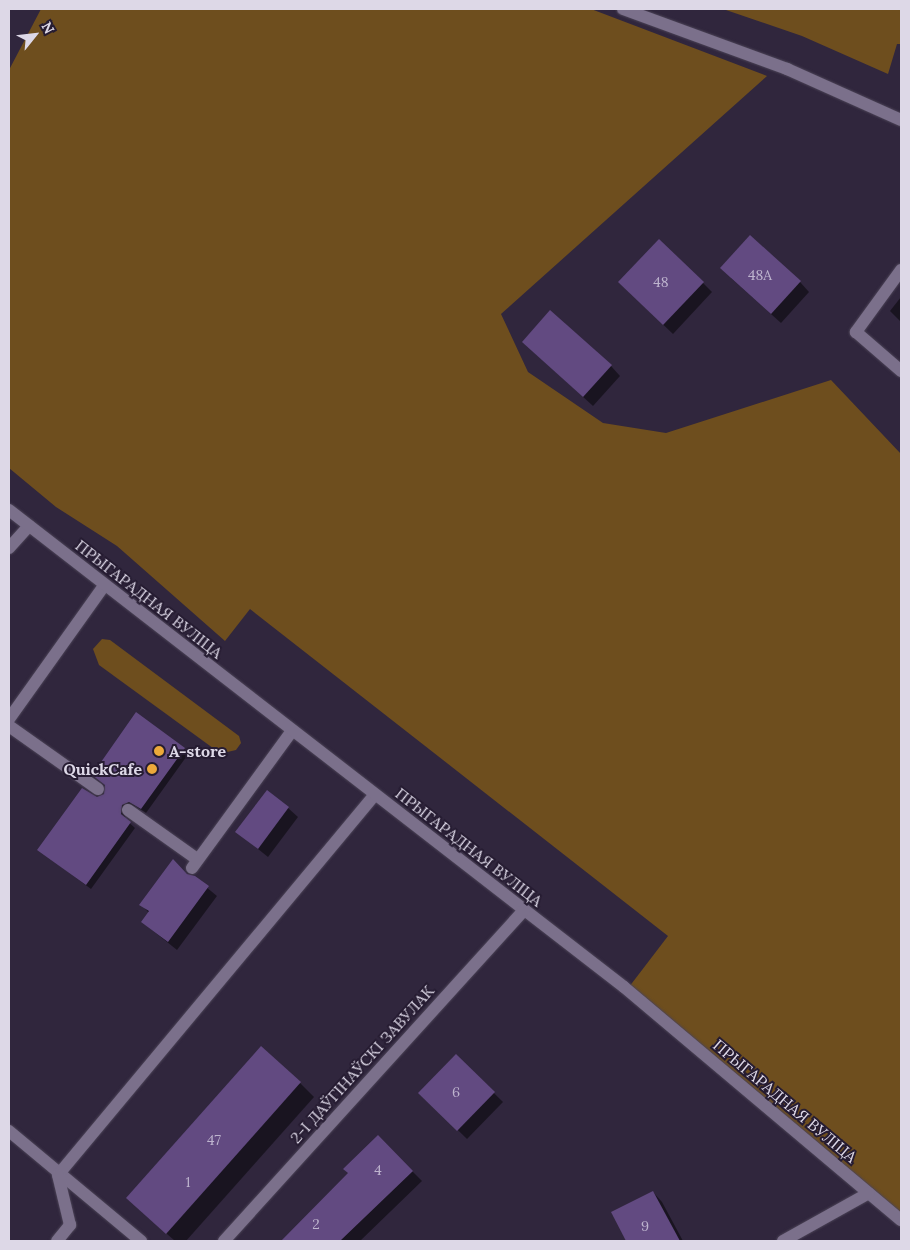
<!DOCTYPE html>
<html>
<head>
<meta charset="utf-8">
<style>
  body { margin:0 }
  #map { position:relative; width:910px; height:1250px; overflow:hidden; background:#30263d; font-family:Lora,serif }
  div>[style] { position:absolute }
  .green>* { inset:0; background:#6e4e1e }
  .shadow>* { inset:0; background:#0007 }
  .building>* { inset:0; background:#624a81 }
  .roads { filter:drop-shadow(0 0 1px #4b4356) drop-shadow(0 0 1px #4b4356) }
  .lane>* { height:12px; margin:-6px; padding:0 6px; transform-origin:6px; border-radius:6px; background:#7b708b }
  .street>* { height:12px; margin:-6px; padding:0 6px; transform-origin:6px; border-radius:6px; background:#7b708b }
  .dots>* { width:14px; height:14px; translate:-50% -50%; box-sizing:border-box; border:2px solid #261c32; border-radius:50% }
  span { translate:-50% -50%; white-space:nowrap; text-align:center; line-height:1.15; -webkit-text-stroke:4px #261c32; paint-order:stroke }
  .number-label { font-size:14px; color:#beb4ce }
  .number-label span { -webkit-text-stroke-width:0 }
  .street-label { font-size:16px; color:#ddd8e7 }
  .poi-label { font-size:16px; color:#ddd8e7; font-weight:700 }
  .left { translate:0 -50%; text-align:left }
  .right { translate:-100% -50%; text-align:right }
  .frame { position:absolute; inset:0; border:10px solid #ddd8e7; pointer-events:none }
  .north { position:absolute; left:10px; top:10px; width:50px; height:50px; -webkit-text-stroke:4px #261c32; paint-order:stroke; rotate:61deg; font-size:14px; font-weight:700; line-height:20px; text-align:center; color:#ddd8e7 }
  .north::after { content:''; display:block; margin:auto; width:18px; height:22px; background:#ddd8e7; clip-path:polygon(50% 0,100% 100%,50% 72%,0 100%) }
</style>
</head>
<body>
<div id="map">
  <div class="green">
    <div style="clip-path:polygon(41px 9px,591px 9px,767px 76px,501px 314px,528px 372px,603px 423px,666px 433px,831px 380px,901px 454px,901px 1214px,629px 987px,668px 936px,250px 609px,225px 641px,117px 546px,56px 507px,9px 468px,9px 70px)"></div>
    <div style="clip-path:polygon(723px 9px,901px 9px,901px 44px,897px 44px,888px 74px,802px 36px)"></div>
    <div style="clip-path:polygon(102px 639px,110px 640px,239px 736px,241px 743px,236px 750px,223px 753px,217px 751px,99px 665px,93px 649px)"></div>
  </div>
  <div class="shadow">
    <div style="clip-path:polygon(731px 278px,800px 282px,809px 292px,781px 323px)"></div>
    <div style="clip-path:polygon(703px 283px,712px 292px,673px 334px,629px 292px)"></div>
    <div style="clip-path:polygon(901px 297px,901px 322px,890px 311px)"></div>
    <div style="clip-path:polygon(533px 351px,611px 366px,620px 376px,593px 406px)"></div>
    <div style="clip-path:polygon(184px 749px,189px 753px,146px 813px,135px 806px,126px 809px,125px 819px,135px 828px,91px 889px,44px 854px,97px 798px)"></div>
    <div style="clip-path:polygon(288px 808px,298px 817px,268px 857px,237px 832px)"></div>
    <div style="clip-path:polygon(194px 877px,217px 896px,177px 950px,142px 922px,149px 913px,141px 904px)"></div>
    <div style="clip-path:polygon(456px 1056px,503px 1102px,467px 1139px,420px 1093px)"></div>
    <div style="clip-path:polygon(300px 1083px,314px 1097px,186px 1241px,175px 1241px,142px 1212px)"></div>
    <div style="clip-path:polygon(378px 1137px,422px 1181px,360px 1241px,282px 1241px,350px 1173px)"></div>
    <div style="clip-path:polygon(653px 1192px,662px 1202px,683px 1241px,627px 1241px,613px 1213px)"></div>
  </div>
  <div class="building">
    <div style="clip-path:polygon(750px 235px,801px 281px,771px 314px,720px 268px)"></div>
    <div style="clip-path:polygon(659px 239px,704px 282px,663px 325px,618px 282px)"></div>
    <div style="clip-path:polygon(550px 310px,612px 365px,583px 397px,522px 342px)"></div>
    <div style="clip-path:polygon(136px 712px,185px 748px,141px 809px,129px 802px,122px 805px,121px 814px,131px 822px,86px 885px,37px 850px,82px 788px,97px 797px,104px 794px,105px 785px,92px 775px)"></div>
    <div style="clip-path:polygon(267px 790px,289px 807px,258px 849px,235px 832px)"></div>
    <div style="clip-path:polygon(173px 859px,187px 874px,195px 876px,209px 886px,168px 942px,141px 922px,149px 911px,139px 905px)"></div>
    <div style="clip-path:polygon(261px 1046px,301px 1082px,166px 1234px,126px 1198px)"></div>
    <div style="clip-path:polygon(456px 1054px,495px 1092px,457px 1131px,418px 1093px)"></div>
    <div style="clip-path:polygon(378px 1135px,413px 1171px,340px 1241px,281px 1241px,348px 1173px,343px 1169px)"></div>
    <div style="clip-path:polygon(653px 1191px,680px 1241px,626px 1241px,611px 1212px)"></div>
  </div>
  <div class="roads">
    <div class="lane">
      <div style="left:901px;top:270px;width:77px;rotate:126deg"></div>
      <div style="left:856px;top:332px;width:60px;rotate:40.9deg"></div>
      <div style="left:9px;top:548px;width:30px;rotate:-48deg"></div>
      <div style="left:9px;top:719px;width:163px;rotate:-54.5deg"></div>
      <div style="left:9px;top:726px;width:109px;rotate:35.3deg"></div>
      <div style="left:128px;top:810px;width:85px;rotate:35.4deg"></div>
      <div style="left:192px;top:868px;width:170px;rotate:-53.9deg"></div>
      <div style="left:9px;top:1131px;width:172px;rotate:39.8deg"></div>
      <div style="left:58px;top:1175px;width:495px;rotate:-50.2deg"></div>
      <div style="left:57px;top:1241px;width:21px;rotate:-51deg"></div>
      <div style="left:70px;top:1225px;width:51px;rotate:-103.5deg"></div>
    </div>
    <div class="street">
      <div style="left:623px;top:9px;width:175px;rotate:20.1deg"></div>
      <div style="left:787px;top:69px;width:125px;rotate:24.1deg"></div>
      <div style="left:9px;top:510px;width:778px;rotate:37.8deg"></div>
      <div style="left:624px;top:987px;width:362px;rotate:40.1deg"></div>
      <div style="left:224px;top:1241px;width:447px;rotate:-47.8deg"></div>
      <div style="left:783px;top:1241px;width:98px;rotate:-29.2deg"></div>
    </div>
  </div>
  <div class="dots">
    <div style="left:159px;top:751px;background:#eca93b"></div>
    <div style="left:152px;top:769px;background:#eca93b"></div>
  </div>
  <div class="number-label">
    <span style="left:760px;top:275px">48А</span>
    <span style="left:661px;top:282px">48</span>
    <span style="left:456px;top:1092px">6</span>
    <span style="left:214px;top:1140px">47</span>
    <span style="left:378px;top:1170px">4</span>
    <span style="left:188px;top:1182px">1</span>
    <span style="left:316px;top:1224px">2</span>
    <span style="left:645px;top:1226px">9</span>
  </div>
  <div class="street-label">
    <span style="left:149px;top:599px;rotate:38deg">ПРЫГАРАДНАЯ ВУЛІЦА</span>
    <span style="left:469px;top:847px;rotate:38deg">ПРЫГАРАДНАЯ ВУЛІЦА</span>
    <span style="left:362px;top:1064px;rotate:-48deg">2-І ДАЎГІНАЎСКІ ЗАВУЛАК</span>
    <span style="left:785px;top:1101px;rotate:40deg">ПРЫГАРАДНАЯ ВУЛІЦА</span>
  </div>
  <div class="poi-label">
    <span class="left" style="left:169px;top:751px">А-store</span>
    <span class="right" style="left:142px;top:769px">QuickCafe</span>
  </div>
  <div class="frame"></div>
  <div class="north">N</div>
</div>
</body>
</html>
